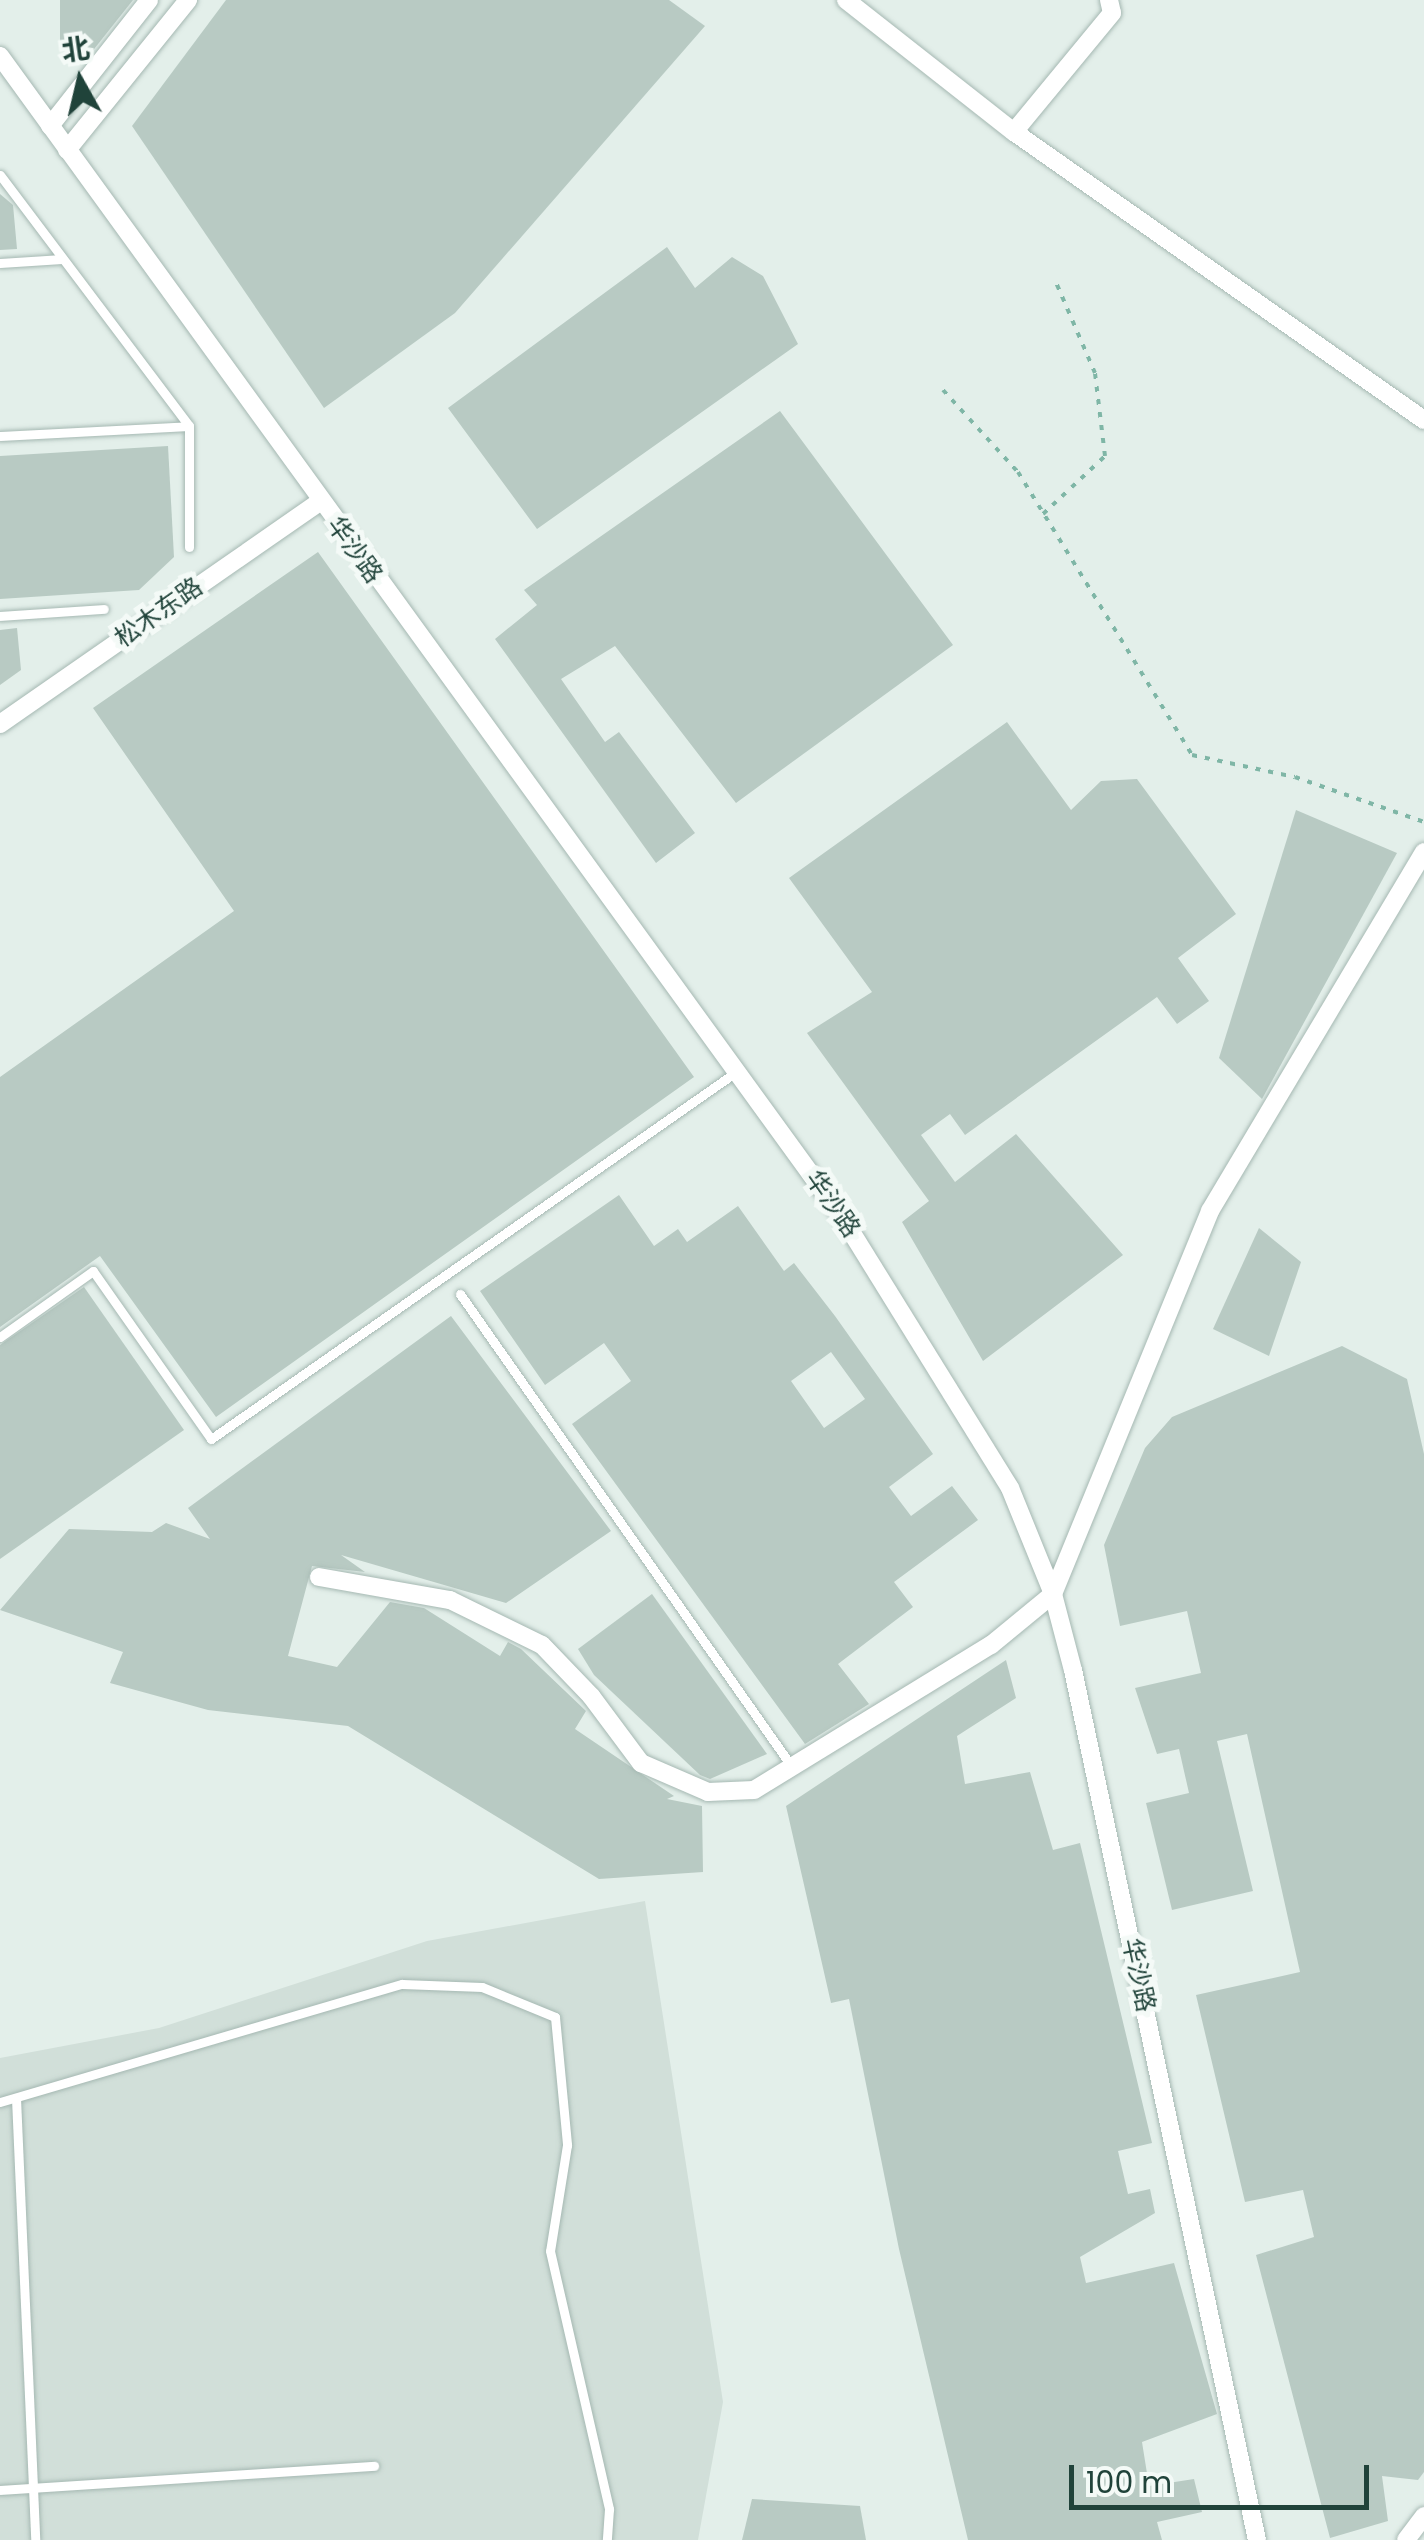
<!DOCTYPE html>
<html>
<head>
<meta charset="utf-8">
<style>
  body { margin:0 }
  #map { position:relative; width:1424px; height:2540px; overflow:hidden; background:#e3efea; font-family:Poppins,"Noto Sans SC",sans-serif }
  div>[style] { position:absolute }
  .built>* { inset:0; background:#d1dfd9 }
  .building>* { inset:0; background:#b8cac3 }
  .path>* { height:4px; margin-top:-2px; transform-origin:0; background:repeating-linear-gradient(90deg,#7fb6a6 0 5px,transparent 0 13px) }
  .roads { filter:drop-shadow(0 0 2px #a5b8b2) drop-shadow(0 0 2px #a5b8b2) }
  .service>* { height:9px; margin:-4.5px; padding:0 4.5px; transform-origin:4.5px; border-radius:4.5px; background:#fff }
  .minor>* { height:18px; margin:-9px; padding:0 9px; transform-origin:9px; border-radius:9px; background:#fff }
  span { translate:-50% -50%; white-space:nowrap; text-align:center; line-height:1.15; -webkit-text-stroke:10px #f4faf7; paint-order:stroke }
  .street-label { font-size:25px; color:#20433a }
  .north { position:absolute; left:30px; top:30px; width:100px; height:100px; -webkit-text-stroke:8px #f4faf7; paint-order:stroke; rotate:352deg; font-size:28px; font-weight:700; line-height:40px; text-align:center; color:#20433a }
  .north::after { content:''; display:block; margin:auto; width:35px; height:45px; background:#20433a; clip-path:polygon(50% 0,100% 100%,50% 72%,0 100%) }
  .scale { position:absolute; left:1069px; top:2465px; width:300px; height:45px; box-sizing:border-box; border:5px solid #20433a; border-top:0; padding-left:12px; font-size:30px; line-height:35px; white-space:nowrap; color:#20433a; -webkit-text-stroke:8px #f4faf7; paint-order:stroke }
</style>
</head>
<body>
<div id="map">
  <div class="built">
    <div style="clip-path:polygon(645px 1901px,723px 2402px,698px 2540px,0 2540px,0 2058px,159px 2028px,427px 1941px)"></div>
  </div>
  <div class="building">
    <div style="clip-path:polygon(60px 0,133px 0,83px 63px,60px 48px)"></div>
    <div style="clip-path:polygon(226px 0,669px 0,705px 26px,455px 313px,324px 408px,132px 126px)"></div>
    <div style="clip-path:polygon(0 194px,13px 205px,17px 249px,0 250px)"></div>
    <div style="clip-path:polygon(667px 247px,695px 288px,732px 257px,763px 276px,798px 344px,537px 529px,448px 408px)"></div>
    <div style="clip-path:polygon(780px 411px,953px 645px,736px 803px,615px 646px,561px 679px,605px 742px,619px 732px,695px 833px,656px 863px,495px 639px,537px 605px,524px 590px)"></div>
    <div style="clip-path:polygon(168px 446px,174px 557px,139px 590px,0 599px,0 456px)"></div>
    <div style="clip-path:polygon(318px 552px,694px 1077px,216px 1417px,100px 1256px,0 1327px,0 1077px,234px 911px,93px 708px)"></div>
    <div style="clip-path:polygon(17px 628px,21px 670px,0 685px,0 630px)"></div>
    <div style="clip-path:polygon(1007px 722px,1071px 810px,1101px 781px,1137px 779px,1236px 914px,1178px 958px,1209px 1001px,1177px 1024px,1157px 997px,965px 1135px,950px 1114px,921px 1135px,955px 1182px,1016px 1134px,1123px 1255px,983px 1361px,902px 1222px,929px 1201px,807px 1033px,872px 992px,789px 878px)"></div>
    <div style="clip-path:polygon(1296px 810px,1397px 853px,1262px 1099px,1219px 1058px)"></div>
    <div style="clip-path:polygon(evenodd,619px 1195px,654px 1246px,678px 1229px,687px 1242px,738px 1206px,784px 1271px,794px 1263px,835px 1316px,933px 1454px,889px 1487px,911px 1516px,952px 1486px,978px 1520px,894px 1582px,913px 1607px,838px 1664px,869px 1704px,805px 1744px,572px 1424px,631px 1381px,604px 1343px,545px 1385px,480px 1291px,619px 1195px,831px 1352px,865px 1399px,824px 1428px,791px 1381px,831px 1352px)"></div>
    <div style="clip-path:polygon(1259px 1228px,1301px 1262px,1269px 1356px,1213px 1329px)"></div>
    <div style="clip-path:polygon(84px 1287px,184px 1430px,0 1559px,0 1345px)"></div>
    <div style="clip-path:polygon(451px 1316px,611px 1531px,506px 1603px,341px 1555px,365px 1572px,312px 1566px,288px 1656px,337px 1667px,390px 1602px,424px 1608px,500px 1656px,508px 1642px,521px 1649px,586px 1711px,575px 1729px,674px 1796px,667px 1799px,702px 1806px,703px 1872px,599px 1879px,348px 1726px,208px 1710px,110px 1683px,123px 1652px,0 1610px,69px 1529px,152px 1532px,166px 1523px,210px 1539px,188px 1508px)"></div>
    <div style="clip-path:polygon(1342px 1346px,1407px 1379px,1424px 1454px,1424px 2472px,1418px 2480px,1382px 2476px,1388px 2521px,1330px 2538px,1256px 2255px,1314px 2237px,1303px 2190px,1245px 2202px,1196px 1995px,1300px 1972px,1247px 1734px,1217px 1741px,1253px 1891px,1172px 1910px,1146px 1803px,1189px 1793px,1179px 1749px,1157px 1754px,1135px 1688px,1201px 1673px,1187px 1611px,1120px 1626px,1104px 1545px,1145px 1448px,1172px 1417px)"></div>
    <div style="clip-path:polygon(652px 1594px,767px 1754px,710px 1779px,700px 1775px,594px 1675px,578px 1649px)"></div>
    <div style="clip-path:polygon(1006px 1660px,1016px 1698px,957px 1736px,965px 1784px,1030px 1772px,1053px 1850px,1080px 1843px,1152px 2143px,1118px 2151px,1128px 2194px,1150px 2189px,1155px 2213px,1080px 2257px,1086px 2283px,1174px 2263px,1217px 2414px,1142px 2442px,1149px 2486px,1194px 2479px,1202px 2512px,1157px 2522px,1162px 2540px,968px 2540px,899px 2249px,849px 1999px,831px 2003px,786px 1806px)"></div>
    <div style="clip-path:polygon(752px 2499px,860px 2506px,866px 2540px,742px 2540px)"></div>
  </div>
  <div class="path">
    <div style="left:943px;top:390px;width:111px;rotate:47.6deg"></div>
    <div style="left:1018px;top:472px;width:332px;rotate:58.4deg"></div>
    <div style="left:1192px;top:755px;width:105px;rotate:12.1deg"></div>
    <div style="left:1295px;top:777px;width:137px;rotate:19.2deg"></div>
    <div style="left:1043px;top:514px;width:85px;rotate:-43.1deg"></div>
    <div style="left:1105px;top:456px;width:84px;rotate:-96.9deg"></div>
    <div style="left:1095px;top:373px;width:103px;rotate:-113.3deg"></div>
  </div>
  <div class="roads">
    <div class="service">
      <div style="left:0;top:175px;width:314px;rotate:53deg"></div>
      <div style="left:189px;top:426px;width:121px;rotate:90deg"></div>
      <div style="left:0;top:263px;width:62px;rotate:-3.7deg"></div>
      <div style="left:0;top:436px;width:189px;rotate:-3deg"></div>
      <div style="left:0;top:616px;width:104px;rotate:-3.9deg"></div>
      <div style="left:460px;top:1294px;width:578px;rotate:54.93deg"></div>
      <div style="left:0;top:1337px;width:114px;rotate:-35.4deg"></div>
      <div style="left:93px;top:1271px;width:205px;rotate:54.9deg"></div>
      <div style="left:211px;top:1439px;width:641px;rotate:-34.96deg"></div>
      <div style="left:16px;top:2098px;width:442px;rotate:87.5deg"></div>
      <div style="left:0;top:2102px;width:419px;rotate:-16.4deg"></div>
      <div style="left:402px;top:1984px;width:80px;rotate:2.1deg"></div>
      <div style="left:482px;top:1987px;width:79px;rotate:22.3deg"></div>
      <div style="left:555px;top:2017px;width:129px;rotate:84.6deg"></div>
      <div style="left:567px;top:2145px;width:107px;rotate:99.1deg"></div>
      <div style="left:550px;top:2251px;width:265px;rotate:77.1deg"></div>
      <div style="left:609px;top:2509px;width:31px;rotate:94deg"></div>
      <div style="left:0;top:2490px;width:375px;rotate:-3.7deg"></div>
    </div>
    <div class="minor">
      <div style="left:846px;top:0;width:214px;rotate:38.2deg"></div>
      <div style="left:1109px;top:0;width:13px;rotate:77deg"></div>
      <div style="left:1112px;top:13px;width:154px;rotate:129.5deg"></div>
      <div style="left:1014px;top:132px;width:501px;rotate:35.09deg"></div>
      <div style="left:0;top:56px;width:1434px;rotate:54.05deg"></div>
      <div style="left:842px;top:1217px;width:319px;rotate:58.2deg"></div>
      <div style="left:1010px;top:1488px;width:114px;rotate:67.9deg"></div>
      <div style="left:1053px;top:1594px;width:79px;rotate:75.3deg"></div>
      <div style="left:1073px;top:1670px;width:889px;rotate:78.06deg"></div>
      <div style="left:50px;top:126px;width:160px;rotate:-51.8deg"></div>
      <div style="left:67px;top:150px;width:193px;rotate:-51.1deg"></div>
      <div style="left:0;top:724px;width:389px;rotate:-34.8deg"></div>
      <div style="left:319px;top:1577px;width:133px;rotate:10deg"></div>
      <div style="left:450px;top:1600px;width:102px;rotate:26.1deg"></div>
      <div style="left:542px;top:1645px;width:71px;rotate:46.1deg"></div>
      <div style="left:591px;top:1696px;width:84px;rotate:53.3deg"></div>
      <div style="left:641px;top:1763px;width:73px;rotate:23.4deg"></div>
      <div style="left:708px;top:1792px;width:46px;rotate:-2.5deg"></div>
      <div style="left:754px;top:1790px;width:278px;rotate:-31.5deg"></div>
      <div style="left:991px;top:1645px;width:80px;rotate:-39.4deg"></div>
      <div style="left:1053px;top:1594px;width:414px;rotate:-67.7deg"></div>
      <div style="left:1210px;top:1211px;width:418px;rotate:-59.2deg"></div>
      <div style="left:1406px;top:2540px;width:30px;rotate:-53deg"></div>
    </div>
  </div>
  <div class="street-label">
    <span style="left:354px;top:550px;rotate:54deg">华沙路</span>
    <span style="left:159px;top:613px;rotate:-35deg">松木东路</span>
    <span style="left:832px;top:1204px;rotate:55deg">华沙路</span>
    <span style="left:1138px;top:1975px;rotate:78deg">华沙路</span>
  </div>
  <div class="north">北</div>
  <div class="scale">100 m</div>
</div>
</body>
</html>
